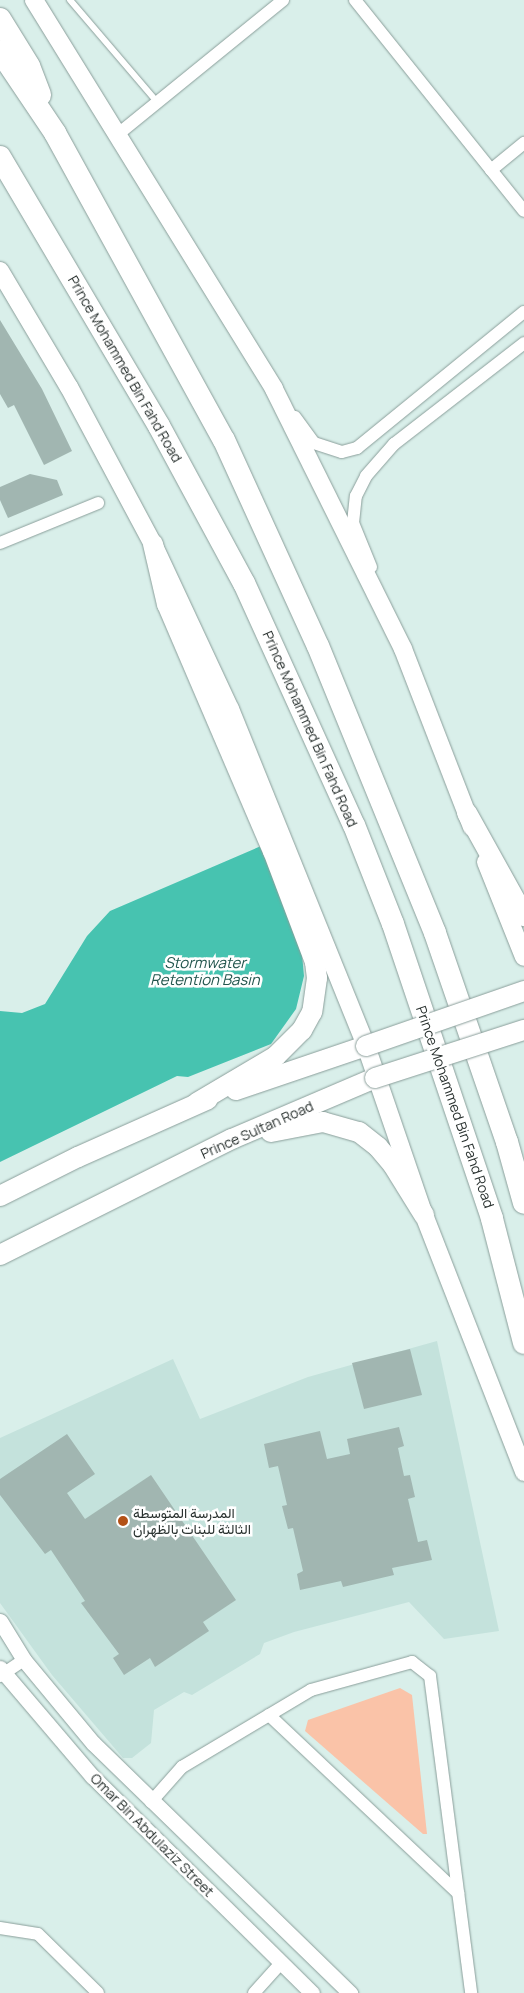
<!DOCTYPE html>
<html>
<head>
<meta charset="utf-8">
<style>
  body { margin:0 }
  #map { position:relative; width:524px; height:1993px; overflow:hidden; background:#d9efea; font-family:Manrope,Vazirmatn,sans-serif }
  div>[style] { position:absolute }
  .built>* { inset:0; background:#c4e2dc }
  .green>* { inset:0; background:#fac3a8 }
  .water>* { inset:0; background:#47c3b0 }
  .building>* { inset:0; background:#a1b6b1 }
  .roads { filter:drop-shadow(0 0 1px #8a9e9a) drop-shadow(0 0 1px #8a9e9a) }
  .service>* { height:6px; margin:-3px; padding:0 3px; transform-origin:3px; border-radius:3px; background:#fff }
  .minor>* { height:12px; margin:-6px; padding:0 6px; transform-origin:6px; border-radius:6px; background:#fff }
  .tertiary>* { height:15px; margin:-7.5px; padding:0 7.5px; transform-origin:7.5px; border-radius:7.5px; background:#fff }
  .secondary>* { height:18px; margin:-9px; padding:0 9px; transform-origin:9px; border-radius:9px; background:#fff }
  .primary>* { height:20px; margin:-10px; padding:0 10px; transform-origin:10px; border-radius:10px; background:#fff }
  .motorway>* { height:22px; margin:-11px; padding:0 11px; transform-origin:11px; border-radius:11px; background:#fff }
  .bridges { filter:drop-shadow(0 0 1px #8a9e9a) drop-shadow(0 0 1px #8a9e9a) }
  .primary-bridge>* { height:20px; margin:-10px; padding:0 10px; transform-origin:10px; border-radius:10px; background:#fff }
  .dots>* { width:14px; height:14px; translate:-50% -50%; box-sizing:border-box; border:2px solid #fff; border-radius:50% }
  span { translate:-50% -50%; white-space:nowrap; text-align:center; line-height:1.15; -webkit-text-stroke:5px #fff; paint-order:stroke }
  .street-label { font-size:14px; color:#28302e }
  .poi-label { font-size:14px; color:#28302e }
  .left { translate:0 -50%; text-align:left }
  .water-label { font-size:15px; color:#23564e; font-style:italic }
</style>
</head>
<body>
<div id="map">
  <div class="built">
    <div style="clip-path:polygon(437px 1341px,499px 1631px,444px 1639px,409px 1602px,294px 1632px,264px 1643px,260px 1654px,192px 1695px,184px 1692px,154px 1710px,151px 1743px,132px 1758px,123px 1758px,52px 1675px,0 1603px,0 1438px,173px 1359px,200px 1419px,308px 1377px)"></div>
  </div>
  <div class="green">
    <div style="clip-path:polygon(400px 1688px,412px 1695px,427px 1834px,423px 1834px,305px 1731px,308px 1720px)"></div>
  </div>
  <div class="water">
    <div style="clip-path:polygon(261px 846px,301px 943px,304px 976px,296px 1009px,271px 1044px,188px 1077px,177px 1076px,0 1162px,0 1011px,22px 1013px,45px 1004px,87px 936px,110px 911px)"></div>
  </div>
  <div class="building">
    <div style="clip-path:polygon(0 320px,42px 389px,72px 451px,44px 465px,14px 405px,8px 408px,0 394px)"></div>
    <div style="clip-path:polygon(30px 474px,57px 480px,63px 495px,8px 518px,0 500px,0 487px)"></div>
    <div style="clip-path:polygon(410px 1349px,422px 1395px,364px 1409px,352px 1363px)"></div>
    <div style="clip-path:polygon(399px 1427px,404px 1446px,398px 1448px,404px 1476px,410px 1475px,415px 1497px,408px 1499px,418px 1542px,427px 1540px,432px 1560px,392px 1568px,394px 1575px,343px 1587px,341px 1581px,300px 1590px,297px 1574px,303px 1571px,293px 1528px,288px 1529px,282px 1506px,287px 1505px,278px 1466px,269px 1468px,264px 1444px,320px 1431px,327px 1459px,350px 1454px,347px 1439px)"></div>
    <div style="clip-path:polygon(67px 1434px,95px 1474px,67px 1493px,85px 1519px,151px 1475px,236px 1600px,203px 1622px,209px 1631px,155px 1667px,150px 1658px,124px 1675px,113px 1658px,119px 1654px,81px 1603px,85px 1601px,51px 1550px,45px 1554px,0 1495px,0 1479px)"></div>
  </div>
  <div class="roads">
    <div class="service">
      <div style="left:70px;top:0;width:135px;rotate:49.5deg"></div>
    </div>
    <div class="minor">
      <div style="left:355px;top:0;width:270px;rotate:51.3deg"></div>
      <div style="left:117px;top:135px;width:214px;rotate:-39.1deg"></div>
      <div style="left:491px;top:170px;width:43px;rotate:-39.3deg"></div>
      <div style="left:295px;top:417px;width:32px;rotate:54deg"></div>
      <div style="left:314px;top:443px;width:29px;rotate:18deg"></div>
      <div style="left:342px;top:452px;width:16px;rotate:-15deg"></div>
      <div style="left:357px;top:448px;width:215px;rotate:-39.2deg"></div>
      <div style="left:0;top:543px;width:106px;rotate:-22.2deg"></div>
      <div style="left:371px;top:567px;width:48px;rotate:-112.2deg"></div>
      <div style="left:353px;top:523px;width:27px;rotate:-84deg"></div>
      <div style="left:356px;top:496px;width:22px;rotate:-63deg"></div>
      <div style="left:366px;top:476px;width:43px;rotate:-48.8deg"></div>
      <div style="left:394px;top:444px;width:165px;rotate:-37.8deg"></div>
      <div style="left:0;top:1676px;width:29px;rotate:-34deg"></div>
      <div style="left:269px;top:1715px;width:260px;rotate:43.3deg"></div>
      <div style="left:151px;top:1802px;width:47px;rotate:-48.5deg"></div>
      <div style="left:182px;top:1767px;width:150px;rotate:-30.8deg"></div>
      <div style="left:311px;top:1690px;width:105px;rotate:-15.5deg"></div>
      <div style="left:412px;top:1662px;width:23px;rotate:38deg"></div>
      <div style="left:430px;top:1676px;width:320px;rotate:82.6deg"></div>
      <div style="left:0;top:1928px;width:38px;rotate:9deg"></div>
      <div style="left:38px;top:1934px;width:84px;rotate:44.5deg"></div>
      <div style="left:254px;top:1993px;width:40px;rotate:-48deg"></div>
    </div>
    <div class="tertiary">
      <div style="left:0;top:1621px;width:46px;rotate:58.4deg"></div>
      <div style="left:24px;top:1660px;width:108px;rotate:50.3deg"></div>
      <div style="left:93px;top:1743px;width:359px;rotate:44.2deg"></div>
      <div style="left:0;top:1668px;width:142px;rotate:49.6deg"></div>
      <div style="left:92px;top:1776px;width:309px;rotate:44.6deg"></div>
    </div>
    <div class="secondary">
      <div style="left:34px;top:0;width:457px;rotate:58.3deg"></div>
      <div style="left:274px;top:389px;width:290px;rotate:63.6deg"></div>
      <div style="left:403px;top:649px;width:191px;rotate:68.8deg"></div>
      <div style="left:0;top:271px;width:135px;rotate:59.3deg"></div>
      <div style="left:69px;top:387px;width:178px;rotate:61.9deg"></div>
      <div style="left:153px;top:544px;width:182px;rotate:65deg"></div>
      <div style="left:230px;top:709px;width:363px;rotate:68deg"></div>
      <div style="left:366px;top:1046px;width:179px;rotate:71.1deg"></div>
      <div style="left:424px;top:1215px;width:276px;rotate:68.7deg"></div>
      <div style="left:486px;top:862px;width:102px;rotate:68.2deg"></div>
    </div>
    <div class="primary">
      <div style="left:153px;top:544px;width:62px;rotate:76.9deg"></div>
      <div style="left:167px;top:604px;width:269px;rotate:66.8deg"></div>
      <div style="left:273px;top:851px;width:119px;rotate:69.3deg"></div>
      <div style="left:315px;top:962px;width:16px;rotate:83deg"></div>
      <div style="left:317px;top:978px;width:34px;rotate:98deg"></div>
      <div style="left:312px;top:1012px;width:21px;rotate:119deg"></div>
      <div style="left:302px;top:1030px;width:37px;rotate:135deg"></div>
      <div style="left:276px;top:1056px;width:92px;rotate:149.3deg"></div>
      <div style="left:467px;top:813px;width:118px;rotate:61deg"></div>
      <div style="left:236px;top:1090px;width:137px;rotate:-18.7deg"></div>
      <div style="left:271px;top:1132px;width:53px;rotate:-10.9deg"></div>
      <div style="left:323px;top:1122px;width:37px;rotate:16deg"></div>
      <div style="left:359px;top:1132px;width:24px;rotate:38deg"></div>
      <div style="left:378px;top:1147px;width:23px;rotate:50deg"></div>
      <div style="left:393px;top:1165px;width:59px;rotate:58.2deg"></div>
      <div style="left:0;top:1196px;width:87px;rotate:-26.6deg"></div>
      <div style="left:78px;top:1157px;width:142px;rotate:-24deg"></div>
      <div style="left:0;top:1255px;width:259px;rotate:-26.6deg"></div>
      <div style="left:232px;top:1139px;width:155px;rotate:-23.1deg"></div>
    </div>
    <div class="motorway">
      <div style="left:0;top:19px;width:55px;rotate:58.3deg"></div>
      <div style="left:29px;top:66px;width:31px;rotate:69deg"></div>
      <div style="left:0;top:51px;width:99px;rotate:56.1deg"></div>
      <div style="left:55px;top:133px;width:350px;rotate:61.2deg"></div>
      <div style="left:224px;top:440px;width:226px;rotate:65.5deg"></div>
      <div style="left:318px;top:646px;width:310px;rotate:67.8deg"></div>
      <div style="left:435px;top:933px;width:221px;rotate:71deg"></div>
      <div style="left:507px;top:1142px;width:63px;rotate:74.4deg"></div>
      <div style="left:0;top:157px;width:312px;rotate:59.4deg"></div>
      <div style="left:159px;top:426px;width:179px;rotate:61.6deg"></div>
      <div style="left:244px;top:583px;width:266px;rotate:65.6deg"></div>
      <div style="left:354px;top:825px;width:106px;rotate:68.5deg"></div>
      <div style="left:393px;top:924px;width:311px;rotate:71.4deg"></div>
      <div style="left:492px;top:1219px;width:128px;rotate:75.5deg"></div>
    </div>
  </div>
  <div class="bridges">
    <div class="primary-bridge">
      <div style="left:366px;top:1046px;width:167px;rotate:-19.2deg"></div>
      <div style="left:375px;top:1078px;width:157px;rotate:-17.9deg"></div>
    </div>
  </div>
  <div class="dots">
    <div style="left:123px;top:1521px;background:#b35116"></div>
  </div>
  <div class="street-label">
    <span style="left:125px;top:369px;rotate:60deg">Prince Mohammed Bin Fahd Road</span>
    <span style="left:310px;top:729px;rotate:66deg">Prince Mohammed Bin Fahd Road</span>
    <span style="left:455px;top:1107px;rotate:71deg">Prince Mohammed Bin Fahd Road</span>
    <span style="left:257px;top:1130px;rotate:-24deg">Prince Sultan Road</span>
    <span style="left:152px;top:1835px;rotate:45deg">Omar Bin Abdulaziz Street</span>
  </div>
  <div class="poi-label">
    <span class="left" style="left:133px;top:1521px">المدرسة المتوسطة<br>الثالثة للبنات بالظهران</span>
  </div>
  <div class="water-label">
    <span style="left:205px;top:971px">Stormwater<br>Retention Basin</span>
  </div>
</div>
</body>
</html>
